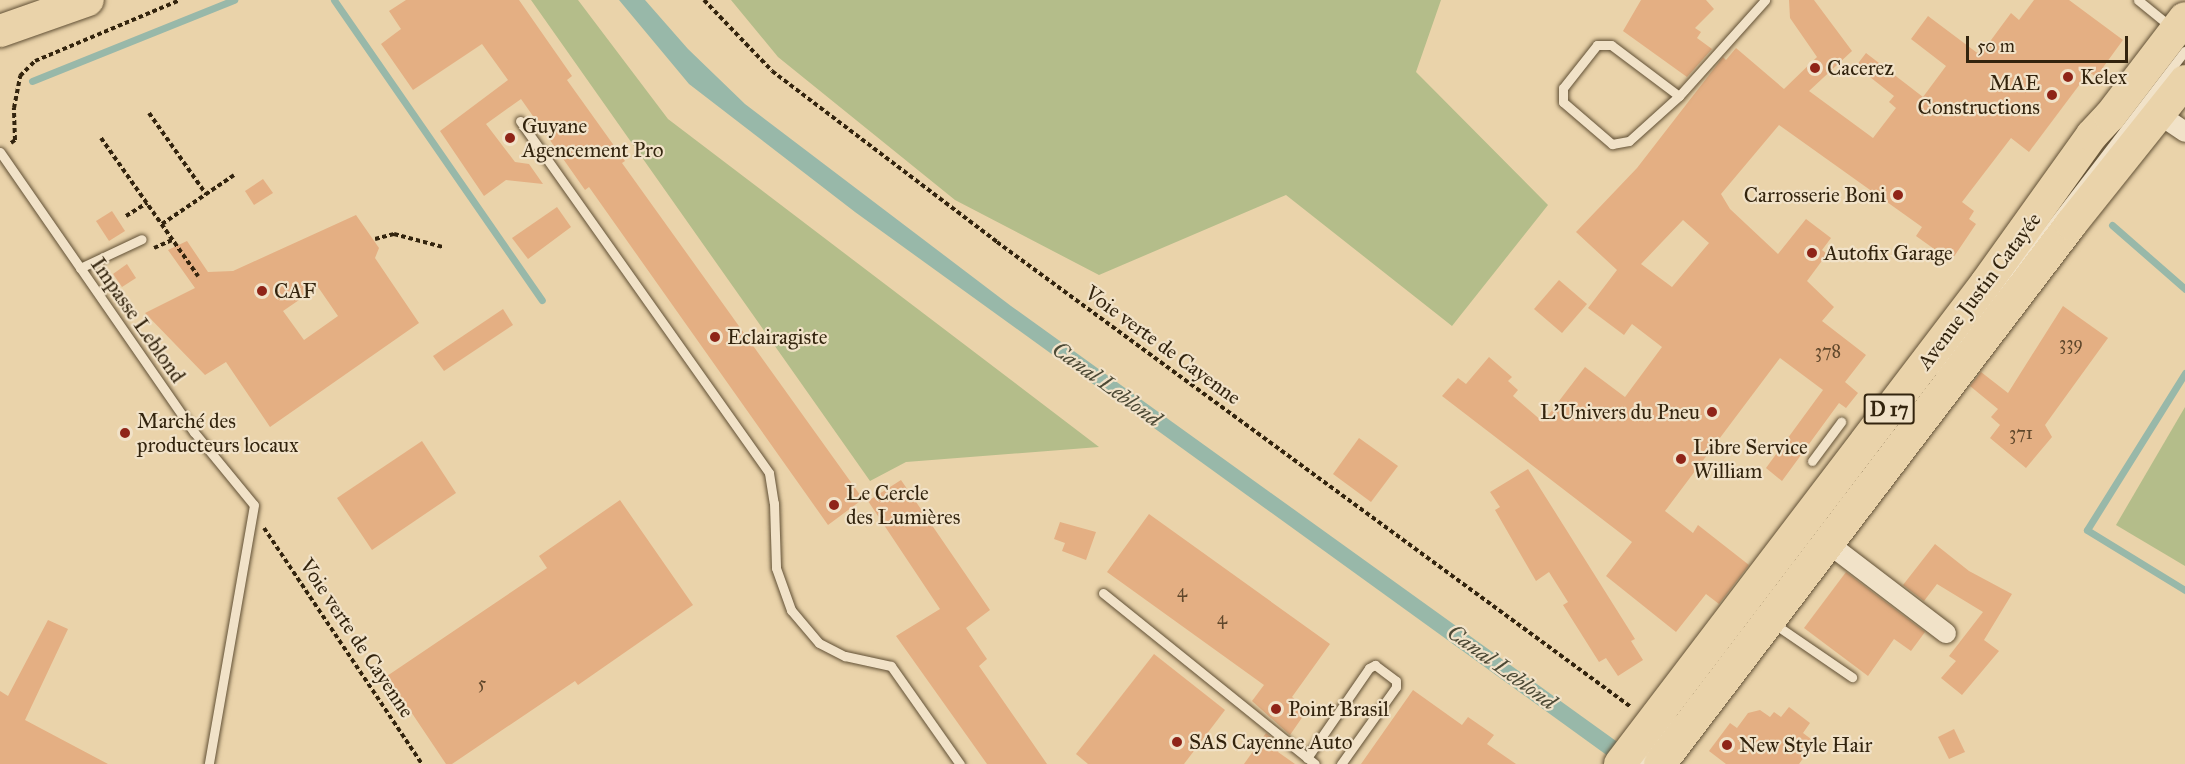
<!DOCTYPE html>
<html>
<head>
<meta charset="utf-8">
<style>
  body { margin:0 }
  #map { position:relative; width:2185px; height:764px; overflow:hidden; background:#ead3aa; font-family:"IM FELL Great Primer",serif }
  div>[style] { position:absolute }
  .green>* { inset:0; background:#b4bd8a }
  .water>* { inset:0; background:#98b8a9 }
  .stream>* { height:7px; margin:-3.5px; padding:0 3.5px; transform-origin:3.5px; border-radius:3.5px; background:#98b8a9 }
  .building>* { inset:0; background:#e4af83 }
  .path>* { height:4px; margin-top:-2px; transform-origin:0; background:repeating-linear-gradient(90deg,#33240e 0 4.5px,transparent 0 7.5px) }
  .roads { filter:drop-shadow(0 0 2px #615035) drop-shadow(0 0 2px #615035) }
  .service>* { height:9px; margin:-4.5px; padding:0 4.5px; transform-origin:4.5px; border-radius:4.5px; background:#f1e2c8 }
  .minor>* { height:20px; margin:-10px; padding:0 10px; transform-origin:10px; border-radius:10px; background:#f1e2c8 }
  .primary>* { height:32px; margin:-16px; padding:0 16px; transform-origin:16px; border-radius:16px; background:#ead3aa }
  .dots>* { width:16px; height:16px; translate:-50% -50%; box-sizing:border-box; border:3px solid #f1e2c8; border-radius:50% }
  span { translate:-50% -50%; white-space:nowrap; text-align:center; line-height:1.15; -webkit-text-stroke:4.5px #f1e2c8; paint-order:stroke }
  .number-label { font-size:18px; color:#5f472b }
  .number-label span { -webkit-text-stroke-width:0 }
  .shield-label span { padding:2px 4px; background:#f1e2c8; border:2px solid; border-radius:4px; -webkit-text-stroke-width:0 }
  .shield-label { font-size:20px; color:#33240e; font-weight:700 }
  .poi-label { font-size:21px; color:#33240e }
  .left { translate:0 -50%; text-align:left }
  .right { translate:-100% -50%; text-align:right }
  .street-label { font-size:21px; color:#33240e }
  .water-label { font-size:22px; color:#4c4935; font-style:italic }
  .scale { position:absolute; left:1966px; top:36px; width:162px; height:27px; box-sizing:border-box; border:3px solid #33240e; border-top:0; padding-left:8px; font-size:18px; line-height:21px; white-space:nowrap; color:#33240e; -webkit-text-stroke:4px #f1e2c8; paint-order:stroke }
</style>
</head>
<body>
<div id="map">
  <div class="green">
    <div style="clip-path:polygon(531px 0,578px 0,668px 119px,1099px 447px,906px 462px,870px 481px)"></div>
    <div style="clip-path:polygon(731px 0,1441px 0,1416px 72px,1548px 205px,1452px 326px,1286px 195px,1099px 275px,955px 200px,778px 57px)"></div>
    <div style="clip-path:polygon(2185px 407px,2185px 566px,2116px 525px)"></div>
  </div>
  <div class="water">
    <div style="clip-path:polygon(619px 0,645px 0,688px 49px,745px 104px,1011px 306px,1648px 764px,1619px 764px,855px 212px,689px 84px)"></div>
  </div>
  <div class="stream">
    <div style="left:334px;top:0;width:365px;rotate:55.3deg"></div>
    <div style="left:32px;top:81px;width:218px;rotate:-21.9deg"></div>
    <div style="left:2112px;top:225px;width:97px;rotate:41.2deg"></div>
    <div style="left:2185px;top:373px;width:185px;rotate:122deg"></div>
    <div style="left:2087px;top:530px;width:115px;rotate:31.5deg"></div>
  </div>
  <div class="building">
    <div style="clip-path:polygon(406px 0,519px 0,572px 76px,567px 80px,625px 161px,622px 163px,863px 499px,828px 525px,589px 187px,585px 190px,521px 99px,486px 124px,515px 162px,529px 164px,543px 184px,506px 180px,484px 196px,440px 131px,508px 80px,482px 44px,413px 90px,381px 44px,401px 29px,389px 11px)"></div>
    <div style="clip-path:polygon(1641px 0,1706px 0,1714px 9px,1695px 28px,1701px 32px,1697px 38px,1712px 49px,1687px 77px,1623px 31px)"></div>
    <div style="clip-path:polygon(evenodd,1789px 0,1814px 0,1852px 51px,1809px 91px,1873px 138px,1896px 108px,1889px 102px,1894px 96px,1856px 66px,1866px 53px,1923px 97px,1946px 66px,1911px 39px,1928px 16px,1980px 55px,2011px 13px,2019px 20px,2034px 0,2069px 0,2123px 40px,2096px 77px,2089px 72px,2029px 152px,2011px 138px,1962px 202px,1974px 211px,1969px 219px,1976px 224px,1951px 261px,1916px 236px,1922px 227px,1779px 125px,1721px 194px,1730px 209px,1778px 254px,1806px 219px,1831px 238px,1822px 250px,1827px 254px,1807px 281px,1834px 307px,1822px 321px,1866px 355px,1845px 382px,1858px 393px,1846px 408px,1839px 403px,1782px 481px,1766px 468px,1823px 390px,1780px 358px,1665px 511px,1693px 533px,1698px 525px,1749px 565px,1719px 604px,1706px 594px,1676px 632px,1606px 576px,1632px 542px,1442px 396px,1458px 378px,1466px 384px,1489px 357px,1512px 377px,1508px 381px,1518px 390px,1513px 396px,1543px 422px,1585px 367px,1625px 397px,1662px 347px,1632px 324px,1624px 335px,1588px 308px,1617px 270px,1576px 232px,1637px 168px,1723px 57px,1726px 60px,1736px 48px,1784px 89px,1817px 57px,1790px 18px,1789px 0,1683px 220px,1709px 243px,1672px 287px,1641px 264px,1683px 220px)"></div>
    <div style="clip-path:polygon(263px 179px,273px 193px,254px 205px,245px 191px)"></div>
    <div style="clip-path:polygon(557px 207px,571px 227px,528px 259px,512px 238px)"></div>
    <div style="clip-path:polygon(112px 211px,125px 231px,109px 241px,96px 221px)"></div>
    <div style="clip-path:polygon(evenodd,356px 215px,379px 248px,375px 258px,419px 323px,270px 427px,226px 362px,205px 375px,145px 313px,195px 288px,168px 250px,187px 241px,208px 272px,233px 271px,356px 215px,318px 287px,338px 316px,304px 340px,283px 311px,318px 287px)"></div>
    <div style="clip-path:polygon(127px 264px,136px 278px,122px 287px,113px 274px)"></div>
    <div style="clip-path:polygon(1559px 280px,1587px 304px,1562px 333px,1534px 309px)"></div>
    <div style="clip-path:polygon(2063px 306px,2108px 338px,2045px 425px,2052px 437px,2026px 468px,1990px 438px,2000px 425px,1991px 417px,1998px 409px,1970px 386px,1981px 372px,2008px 393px)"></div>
    <div style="clip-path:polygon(503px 309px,513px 325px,444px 371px,433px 356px)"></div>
    <div style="clip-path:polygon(1359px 438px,1398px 466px,1371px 502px,1333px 474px)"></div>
    <div style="clip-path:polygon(422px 441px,456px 493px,372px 550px,337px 498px)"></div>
    <div style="clip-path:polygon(1528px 469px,1635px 639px,1631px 641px,1643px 660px,1618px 676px,1606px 658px,1599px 662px,1563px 605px,1568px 602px,1549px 572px,1536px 581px,1495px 510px,1500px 507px,1490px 492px)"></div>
    <div style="clip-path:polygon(901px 480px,990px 610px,966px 628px,987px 659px,979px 666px,1047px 764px,987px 764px,896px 636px,940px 609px,868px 501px)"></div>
    <div style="clip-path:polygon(620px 500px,693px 605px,578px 685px,575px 681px,452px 764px,446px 764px,387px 676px,547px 568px,539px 556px)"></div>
    <div style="clip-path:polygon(1149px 514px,1330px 644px,1292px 697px,1308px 709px,1290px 735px,1252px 701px,1264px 685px,1107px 572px)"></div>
    <div style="clip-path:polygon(1060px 522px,1096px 532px,1086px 560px,1062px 551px,1065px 543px,1054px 539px)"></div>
    <div style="clip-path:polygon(1935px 544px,1969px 571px,2012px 594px,1984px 640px,1999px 651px,1962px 695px,1941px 678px,1956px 661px,1949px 656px,1983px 612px,1937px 584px,1924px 601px,1903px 585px)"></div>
    <div style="clip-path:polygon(1846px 572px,1925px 632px,1911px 651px,1894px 639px,1868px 676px,1804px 628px)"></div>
    <div style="clip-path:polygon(48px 620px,68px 629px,25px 720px,108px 764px,0 764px,0 691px,8px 696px)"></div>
    <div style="clip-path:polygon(1154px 654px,1225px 710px,1184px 764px,1088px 764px,1076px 754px)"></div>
    <div style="clip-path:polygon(1413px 690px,1462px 725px,1468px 717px,1494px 735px,1487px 744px,1516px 764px,1361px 764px)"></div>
    <div style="clip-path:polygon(1789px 707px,1810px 723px,1803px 733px,1815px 742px,1799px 764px,1726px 764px,1709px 751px,1730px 723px,1737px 728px,1748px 713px,1760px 710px,1770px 717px,1774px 712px,1781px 717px)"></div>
    <div style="clip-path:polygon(1954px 729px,1965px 752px,1949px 759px,1938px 737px)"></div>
    <div style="clip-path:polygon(1266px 733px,1282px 746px,1278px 752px,1295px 764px,1244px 764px)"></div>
  </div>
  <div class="path">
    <div style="left:704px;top:0;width:98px;rotate:46.2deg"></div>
    <div style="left:772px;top:71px;width:283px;rotate:37.2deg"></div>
    <div style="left:997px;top:242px;width:786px;rotate:36.26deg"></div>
    <div style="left:149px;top:113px;width:99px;rotate:54.9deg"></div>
    <div style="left:101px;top:138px;width:169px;rotate:54.9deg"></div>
    <div style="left:11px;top:143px;width:5px;rotate:-37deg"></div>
    <div style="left:15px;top:140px;width:32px;rotate:-92deg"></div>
    <div style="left:14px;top:108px;width:33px;rotate:-79deg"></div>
    <div style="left:20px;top:76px;width:21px;rotate:-45deg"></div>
    <div style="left:35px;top:61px;width:157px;rotate:-22.8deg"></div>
    <div style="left:126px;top:216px;width:25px;rotate:-32deg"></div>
    <div style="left:162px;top:224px;width:87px;rotate:-34.2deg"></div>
    <div style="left:375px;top:239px;width:20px;rotate:-15deg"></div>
    <div style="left:394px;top:234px;width:51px;rotate:14.9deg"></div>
    <div style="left:154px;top:248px;width:22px;rotate:-24deg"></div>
    <div style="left:264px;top:528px;width:284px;rotate:56.2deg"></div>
  </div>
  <div class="roads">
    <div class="service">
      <div style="left:2138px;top:0;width:43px;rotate:39.3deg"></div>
      <div style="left:1679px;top:96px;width:85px;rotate:-143.1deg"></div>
      <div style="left:1611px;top:45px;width:14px;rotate:180deg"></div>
      <div style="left:1597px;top:45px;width:55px;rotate:128.3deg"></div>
      <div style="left:1563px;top:88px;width:14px;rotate:90deg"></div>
      <div style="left:1563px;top:102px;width:65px;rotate:40.6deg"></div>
      <div style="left:1612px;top:144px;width:17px;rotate:-10deg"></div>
      <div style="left:1629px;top:141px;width:67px;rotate:-42deg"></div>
      <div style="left:1679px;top:96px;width:129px;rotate:-48.1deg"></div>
      <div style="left:520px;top:121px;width:431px;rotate:54.7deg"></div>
      <div style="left:769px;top:473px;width:30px;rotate:81deg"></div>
      <div style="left:774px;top:503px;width:65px;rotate:88.2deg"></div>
      <div style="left:776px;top:568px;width:45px;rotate:70.3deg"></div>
      <div style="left:791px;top:610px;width:43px;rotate:49.7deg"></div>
      <div style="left:819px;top:643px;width:29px;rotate:27deg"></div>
      <div style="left:845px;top:656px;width:47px;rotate:12.3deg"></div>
      <div style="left:891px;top:666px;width:120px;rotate:54.9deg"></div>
      <div style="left:0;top:152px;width:341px;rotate:55.3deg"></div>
      <div style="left:194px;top:432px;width:94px;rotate:50.6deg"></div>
      <div style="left:254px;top:505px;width:263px;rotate:99.9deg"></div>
      <div style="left:80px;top:268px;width:68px;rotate:-25.1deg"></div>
      <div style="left:1940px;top:370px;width:402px;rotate:-52.5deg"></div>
      <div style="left:1812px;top:461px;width:49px;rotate:-53.4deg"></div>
      <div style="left:1103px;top:593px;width:272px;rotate:38.9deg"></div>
      <div style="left:1773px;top:623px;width:96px;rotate:34.4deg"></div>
      <div style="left:1307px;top:758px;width:109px;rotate:-55.4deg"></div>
      <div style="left:1369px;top:668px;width:7px;rotate:-27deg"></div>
      <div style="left:1375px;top:665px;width:26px;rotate:37deg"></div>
      <div style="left:1396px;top:681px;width:6px;rotate:90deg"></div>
      <div style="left:1396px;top:687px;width:95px;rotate:125.5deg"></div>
      <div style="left:1641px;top:764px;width:52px;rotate:-54.5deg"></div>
    </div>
    <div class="minor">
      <div style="left:2160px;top:115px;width:30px;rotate:34deg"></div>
      <div style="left:1829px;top:544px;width:147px;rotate:37.3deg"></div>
    </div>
    <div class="primary">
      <div style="left:0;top:31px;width:93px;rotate:-19.4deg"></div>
      <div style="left:1620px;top:764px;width:604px;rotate:-52.73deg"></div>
      <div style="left:1986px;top:283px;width:182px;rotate:-54.4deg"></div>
      <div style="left:2092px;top:135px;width:26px;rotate:-47deg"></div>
      <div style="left:2110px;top:116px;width:123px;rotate:-52.6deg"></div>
      <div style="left:1660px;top:764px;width:679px;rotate:-52.72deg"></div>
      <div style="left:2071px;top:224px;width:183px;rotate:-51.4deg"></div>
    </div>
  </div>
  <div class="dots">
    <div style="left:1815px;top:68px;background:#8f2418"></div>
    <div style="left:2068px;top:77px;background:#8f2418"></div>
    <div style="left:2052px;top:95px;background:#8f2418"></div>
    <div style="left:510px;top:138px;background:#8f2418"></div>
    <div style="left:1898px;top:195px;background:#8f2418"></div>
    <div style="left:1812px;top:253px;background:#8f2418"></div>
    <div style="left:262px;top:291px;background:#8f2418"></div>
    <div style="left:715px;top:337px;background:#8f2418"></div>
    <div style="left:1712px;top:412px;background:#8f2418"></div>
    <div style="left:125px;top:433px;background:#8f2418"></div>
    <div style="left:1681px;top:459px;background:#8f2418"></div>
    <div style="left:834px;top:505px;background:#8f2418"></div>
    <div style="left:1276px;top:709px;background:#8f2418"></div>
    <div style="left:1177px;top:742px;background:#8f2418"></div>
    <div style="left:1727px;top:745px;background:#8f2418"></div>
  </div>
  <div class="number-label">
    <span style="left:2071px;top:343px">339</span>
    <span style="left:1828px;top:351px">378</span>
    <span style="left:2021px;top:433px">371</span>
    <span style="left:1182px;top:591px">4</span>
    <span style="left:1222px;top:618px">4</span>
    <span style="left:482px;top:683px">5</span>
  </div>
  <div class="shield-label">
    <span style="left:1889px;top:409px">D 17</span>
  </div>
  <div class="poi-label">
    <span class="left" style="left:1827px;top:68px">Cacerez</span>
    <span class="left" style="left:2080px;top:77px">Kelex</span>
    <span class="right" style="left:2040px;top:95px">MAE<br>Constructions</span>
    <span class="left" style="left:522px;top:138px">Guyane<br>Agencement Pro</span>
    <span class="right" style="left:1886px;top:195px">Carrosserie Boni</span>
    <span class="left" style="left:1824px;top:253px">Autofix Garage</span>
    <span class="left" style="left:274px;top:291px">CAF</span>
    <span class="left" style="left:727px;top:337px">Eclairagiste</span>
    <span class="right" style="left:1700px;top:412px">L'Univers du Pneu</span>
    <span class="left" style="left:137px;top:433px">Marché des<br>producteurs locaux</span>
    <span class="left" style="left:1693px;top:459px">Libre Service<br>William</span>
    <span class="left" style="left:846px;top:505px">Le Cercle<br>des Lumières</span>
    <span class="left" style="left:1288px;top:709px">Point Brasil</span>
    <span class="left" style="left:1189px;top:742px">SAS Cayenne Auto</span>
    <span class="left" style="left:1739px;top:745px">New Style Hair</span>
  </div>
  <div class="street-label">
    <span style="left:1979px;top:291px;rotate:-53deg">Avenue Justin Catayée</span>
    <span style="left:138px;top:320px;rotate:55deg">Impasse Leblond</span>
    <span style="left:1163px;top:345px;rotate:36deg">Voie verte de Cayenne</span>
    <span style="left:357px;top:638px;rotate:56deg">Voie verte de Cayenne</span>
  </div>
  <div class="water-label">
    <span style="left:1107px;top:384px;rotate:36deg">Canal Leblond</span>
    <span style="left:1502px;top:667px;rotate:36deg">Canal Leblond</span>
  </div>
  <div class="scale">50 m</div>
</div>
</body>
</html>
